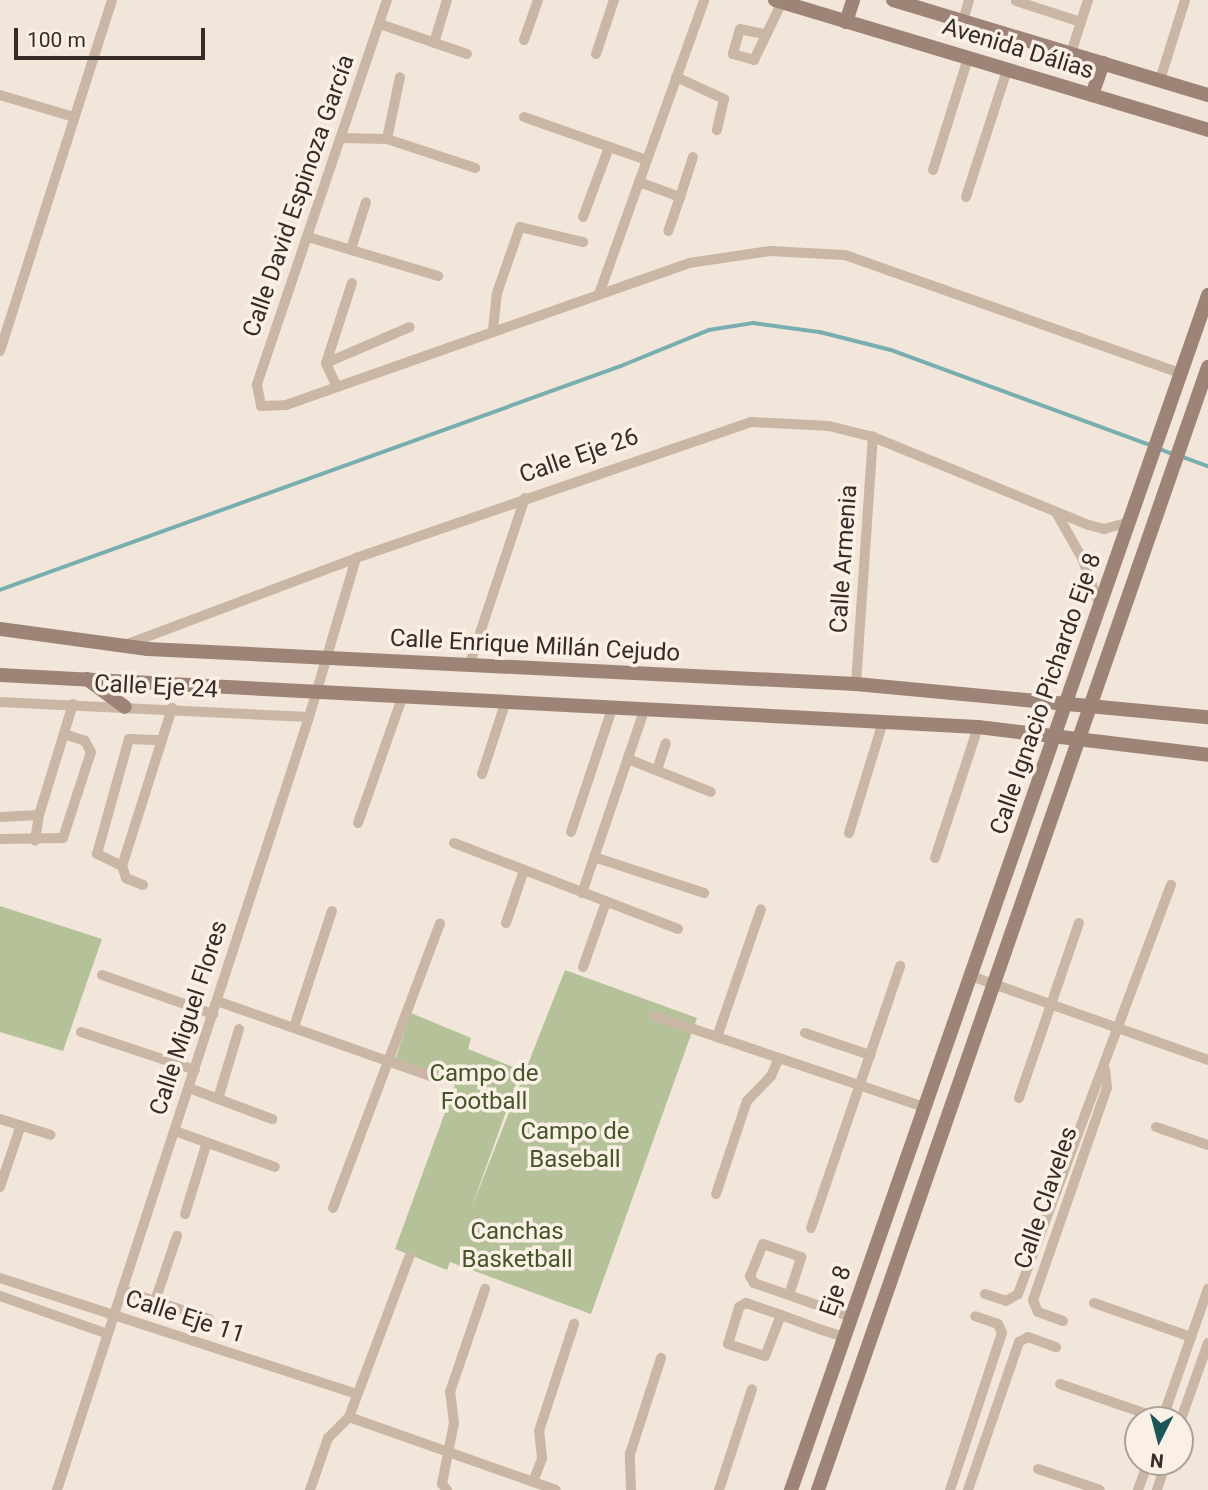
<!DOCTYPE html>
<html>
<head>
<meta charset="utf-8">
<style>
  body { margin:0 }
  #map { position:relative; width:1208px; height:1490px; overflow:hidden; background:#f2e6da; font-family:Roboto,sans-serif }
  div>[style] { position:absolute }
  .green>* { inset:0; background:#b5c199 }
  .stream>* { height:3.5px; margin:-1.75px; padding:0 1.75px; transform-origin:1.75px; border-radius:1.75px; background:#78aeb0 }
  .street>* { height:10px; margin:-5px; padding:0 5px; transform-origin:5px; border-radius:5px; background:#cab6a5 }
  .secondary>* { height:14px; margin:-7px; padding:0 7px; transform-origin:7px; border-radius:7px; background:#9e8477 }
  span { translate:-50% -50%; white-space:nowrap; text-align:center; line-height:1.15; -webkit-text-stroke:7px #faf0e6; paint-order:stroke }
  .street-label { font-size:24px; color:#362b27 }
  .park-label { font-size:24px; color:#46552a }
  .north { position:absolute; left:1124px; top:1406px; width:70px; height:70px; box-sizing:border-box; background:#faf0e6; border:2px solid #aca19a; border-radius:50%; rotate:186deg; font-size:19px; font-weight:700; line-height:28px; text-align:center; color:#362b27 }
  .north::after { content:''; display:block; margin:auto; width:24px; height:32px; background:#1b5659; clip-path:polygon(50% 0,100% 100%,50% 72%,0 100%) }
  .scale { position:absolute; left:14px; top:28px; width:191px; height:32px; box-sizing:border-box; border:4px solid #362b27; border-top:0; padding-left:9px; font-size:21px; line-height:24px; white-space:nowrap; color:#362b27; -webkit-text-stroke:5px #faf0e6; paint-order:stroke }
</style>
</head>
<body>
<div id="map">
  <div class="green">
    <div style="clip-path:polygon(0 906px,102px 939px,63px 1051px,0 1032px)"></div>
    <div style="clip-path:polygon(565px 970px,697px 1018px,591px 1314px,450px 1262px,447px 1270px,395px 1249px,455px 1085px,394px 1063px,411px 1013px,471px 1038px,468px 1049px,521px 1070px,471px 1209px)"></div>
  </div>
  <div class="stream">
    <div style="left:1157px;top:448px;width:17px;rotate:21deg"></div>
    <div style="left:1180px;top:456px;width:30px;rotate:20deg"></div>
    <div style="left:0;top:590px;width:660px;rotate:-19.83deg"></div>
    <div style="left:621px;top:366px;width:95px;rotate:-22.2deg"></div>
    <div style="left:709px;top:330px;width:45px;rotate:-9deg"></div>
    <div style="left:753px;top:323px;width:68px;rotate:7.7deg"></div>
    <div style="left:820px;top:332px;width:73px;rotate:14.2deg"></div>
    <div style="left:891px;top:350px;width:276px;rotate:20.1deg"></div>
  </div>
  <div class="street">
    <div style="left:387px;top:0;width:406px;rotate:108.7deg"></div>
    <div style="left:257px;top:385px;width:21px;rotate:79deg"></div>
    <div style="left:261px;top:406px;width:25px;rotate:-2deg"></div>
    <div style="left:286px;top:405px;width:427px;rotate:-19.4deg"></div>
    <div style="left:689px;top:263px;width:82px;rotate:-8.4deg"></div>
    <div style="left:770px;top:251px;width:75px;rotate:3.1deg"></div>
    <div style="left:845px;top:255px;width:355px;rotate:19.4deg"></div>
    <div style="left:1016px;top:1px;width:68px;rotate:17.9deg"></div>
    <div style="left:963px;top:21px;width:22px;rotate:-74deg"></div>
    <div style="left:380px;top:24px;width:92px;rotate:19deg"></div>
    <div style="left:765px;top:34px;width:25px;rotate:-169deg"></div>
    <div style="left:740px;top:29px;width:26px;rotate:106deg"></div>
    <div style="left:733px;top:54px;width:22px;rotate:16deg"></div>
    <div style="left:754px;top:60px;width:64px;rotate:-64.2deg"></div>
    <div style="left:524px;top:40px;width:42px;rotate:-70.7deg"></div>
    <div style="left:434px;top:43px;width:45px;rotate:-73.2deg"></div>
    <div style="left:1071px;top:53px;width:56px;rotate:-72.2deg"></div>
    <div style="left:596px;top:54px;width:57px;rotate:-71.6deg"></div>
    <div style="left:676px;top:77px;width:53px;rotate:24.6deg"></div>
    <div style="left:724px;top:99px;width:32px;rotate:103deg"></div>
    <div style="left:1160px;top:80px;width:84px;rotate:-72.6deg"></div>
    <div style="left:0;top:95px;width:77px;rotate:16.6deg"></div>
    <div style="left:524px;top:117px;width:130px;rotate:19.3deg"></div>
    <div style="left:341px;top:138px;width:46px;rotate:1.2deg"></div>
    <div style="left:387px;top:139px;width:93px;rotate:18.2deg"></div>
    <div style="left:387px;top:139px;width:63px;rotate:-78.2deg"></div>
    <div style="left:933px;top:170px;width:117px;rotate:-72.6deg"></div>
    <div style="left:639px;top:182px;width:44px;rotate:20.1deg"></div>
    <div style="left:680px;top:197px;width:36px;rotate:109deg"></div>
    <div style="left:680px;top:197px;width:42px;rotate:-72deg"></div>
    <div style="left:966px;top:197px;width:133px;rotate:-72.1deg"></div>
    <div style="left:583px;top:217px;width:75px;rotate:-69.6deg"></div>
    <div style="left:308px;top:237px;width:136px;rotate:16.7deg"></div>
    <div style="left:351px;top:249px;width:49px;rotate:-72.3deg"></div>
    <div style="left:599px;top:294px;width:312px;rotate:-70.3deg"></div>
    <div style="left:493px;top:330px;width:37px;rotate:-84deg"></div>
    <div style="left:497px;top:293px;width:70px;rotate:-70.8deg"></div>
    <div style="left:520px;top:227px;width:65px;rotate:13.4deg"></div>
    <div style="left:0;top:351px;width:368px;rotate:-72.3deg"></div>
    <div style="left:326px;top:363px;width:91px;rotate:-23.2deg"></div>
    <div style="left:337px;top:387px;width:26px;rotate:-115deg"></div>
    <div style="left:326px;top:363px;width:84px;rotate:-72deg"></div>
    <div style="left:1057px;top:514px;width:51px;rotate:60.4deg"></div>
    <div style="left:1082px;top:558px;width:51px;rotate:69.4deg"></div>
    <div style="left:125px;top:645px;width:247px;rotate:-20.6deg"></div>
    <div style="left:356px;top:558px;width:418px;rotate:-19deg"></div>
    <div style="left:751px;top:422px;width:78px;rotate:2.9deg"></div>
    <div style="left:829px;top:426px;width:45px;rotate:14deg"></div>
    <div style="left:873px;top:437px;width:233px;rotate:22.2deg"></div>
    <div style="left:1089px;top:525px;width:16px;rotate:15deg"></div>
    <div style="left:1104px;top:529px;width:27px;rotate:-15deg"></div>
    <div style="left:469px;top:666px;width:177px;rotate:-71.6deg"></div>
    <div style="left:856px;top:684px;width:248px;rotate:-86.1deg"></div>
    <div style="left:0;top:702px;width:309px;rotate:2.8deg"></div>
    <div style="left:628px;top:759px;width:89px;rotate:21.7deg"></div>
    <div style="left:657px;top:770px;width:28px;rotate:-72deg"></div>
    <div style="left:482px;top:774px;width:77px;rotate:-71.8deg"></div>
    <div style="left:39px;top:815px;width:116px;rotate:-73deg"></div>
    <div style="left:0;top:817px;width:39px;rotate:-3deg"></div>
    <div style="left:39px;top:815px;width:26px;rotate:99deg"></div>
    <div style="left:358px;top:823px;width:136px;rotate:-70.6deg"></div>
    <div style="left:571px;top:832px;width:133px;rotate:-71.6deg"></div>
    <div style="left:849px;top:833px;width:116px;rotate:-73deg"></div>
    <div style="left:0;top:839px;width:63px;rotate:-0.9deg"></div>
    <div style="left:63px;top:838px;width:90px;rotate:-72deg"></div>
    <div style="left:91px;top:752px;width:13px;rotate:-119deg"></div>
    <div style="left:85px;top:741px;width:21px;rotate:-161deg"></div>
    <div style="left:454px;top:843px;width:240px;rotate:21deg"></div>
    <div style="left:594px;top:857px;width:116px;rotate:18.1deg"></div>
    <div style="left:935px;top:858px;width:138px;rotate:-71.8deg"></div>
    <div style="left:122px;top:866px;width:28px;rotate:-154deg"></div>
    <div style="left:97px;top:854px;width:119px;rotate:-74.5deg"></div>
    <div style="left:129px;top:739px;width:33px;rotate:2deg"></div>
    <div style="left:143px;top:885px;width:18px;rotate:-158deg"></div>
    <div style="left:126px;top:878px;width:13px;rotate:-108deg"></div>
    <div style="left:122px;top:866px;width:166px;rotate:-72.4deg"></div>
    <div style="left:582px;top:893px;width:195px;rotate:-71.2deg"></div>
    <div style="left:506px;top:923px;width:56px;rotate:-71.2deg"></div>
    <div style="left:583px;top:967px;width:69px;rotate:-70.5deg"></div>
    <div style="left:102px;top:975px;width:118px;rotate:19.4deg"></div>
    <div style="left:971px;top:976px;width:251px;rotate:19.5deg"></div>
    <div style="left:217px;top:1001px;width:232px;rotate:19.4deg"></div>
    <div style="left:655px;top:1016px;width:284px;rotate:18.7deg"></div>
    <div style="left:294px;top:1027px;width:122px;rotate:-71.9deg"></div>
    <div style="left:81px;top:1032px;width:120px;rotate:18.4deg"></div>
    <div style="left:805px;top:1033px;width:69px;rotate:18.7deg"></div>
    <div style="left:717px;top:1037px;width:135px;rotate:-71deg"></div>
    <div style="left:189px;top:1088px;width:89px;rotate:20.5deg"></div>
    <div style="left:1019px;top:1098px;width:185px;rotate:-71.1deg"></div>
    <div style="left:218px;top:1099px;width:73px;rotate:-73.3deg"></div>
    <div style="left:0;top:1119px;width:53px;rotate:17.4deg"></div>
    <div style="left:1156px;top:1127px;width:55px;rotate:19.1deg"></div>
    <div style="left:175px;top:1131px;width:106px;rotate:19.8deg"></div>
    <div style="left:0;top:1187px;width:65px;rotate:-71.3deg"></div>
    <div style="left:716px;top:1194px;width:98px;rotate:-71.6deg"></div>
    <div style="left:747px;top:1101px;width:35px;rotate:-46deg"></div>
    <div style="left:771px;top:1076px;width:20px;rotate:-66deg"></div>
    <div style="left:333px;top:1208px;width:304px;rotate:-69.4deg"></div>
    <div style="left:185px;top:1214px;width:75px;rotate:-73deg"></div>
    <div style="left:811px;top:1228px;width:277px;rotate:-71.2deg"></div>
    <div style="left:0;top:1278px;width:375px;rotate:18deg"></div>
    <div style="left:122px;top:1290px;width:92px;rotate:18.4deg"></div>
    <div style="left:985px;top:1294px;width:22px;rotate:18deg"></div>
    <div style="left:1006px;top:1301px;width:14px;rotate:-30deg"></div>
    <div style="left:1018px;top:1294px;width:437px;rotate:-69.5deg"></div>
    <div style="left:789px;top:1295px;width:40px;rotate:-72deg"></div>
    <div style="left:801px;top:1257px;width:40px;rotate:-161.1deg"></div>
    <div style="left:763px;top:1244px;width:35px;rotate:112deg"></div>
    <div style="left:750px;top:1276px;width:8px;rotate:60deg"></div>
    <div style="left:754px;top:1283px;width:103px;rotate:19.3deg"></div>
    <div style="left:0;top:1296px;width:114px;rotate:19.4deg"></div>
    <div style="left:155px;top:1301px;width:69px;rotate:-71.3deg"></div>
    <div style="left:1094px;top:1303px;width:103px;rotate:19.3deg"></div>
    <div style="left:781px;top:1315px;width:44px;rotate:111.3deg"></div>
    <div style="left:765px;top:1356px;width:39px;rotate:-162deg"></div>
    <div style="left:728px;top:1344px;width:39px;rotate:-73deg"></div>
    <div style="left:739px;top:1307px;width:8px;rotate:-30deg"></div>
    <div style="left:746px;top:1303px;width:37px;rotate:19deg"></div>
    <div style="left:781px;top:1315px;width:44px;rotate:20.1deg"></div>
    <div style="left:822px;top:1330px;width:23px;rotate:18deg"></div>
    <div style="left:1063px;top:1321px;width:27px;rotate:-160deg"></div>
    <div style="left:1038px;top:1312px;width:13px;rotate:-113deg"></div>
    <div style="left:1033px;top:1300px;width:225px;rotate:-70.8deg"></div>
    <div style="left:1107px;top:1088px;width:18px;rotate:-96deg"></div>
    <div style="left:1060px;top:1384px;width:110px;rotate:19.1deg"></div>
    <div style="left:349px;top:1417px;width:219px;rotate:19.4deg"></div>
    <div style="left:1162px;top:1420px;width:139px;rotate:-70.7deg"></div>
    <div style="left:1180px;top:1422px;width:84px;rotate:-70.5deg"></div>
    <div style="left:1038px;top:1469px;width:65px;rotate:18.7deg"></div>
    <div style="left:533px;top:1482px;width:26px;rotate:-69deg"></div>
    <div style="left:542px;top:1458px;width:27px;rotate:-96deg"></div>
    <div style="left:539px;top:1431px;width:113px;rotate:-71.9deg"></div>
    <div style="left:57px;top:1490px;width:813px;rotate:-71.94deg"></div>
    <div style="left:309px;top:717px;width:166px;rotate:-73.5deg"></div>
    <div style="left:310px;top:1490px;width:55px;rotate:-70.9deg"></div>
    <div style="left:328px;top:1438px;width:30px;rotate:-45deg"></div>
    <div style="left:349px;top:1417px;width:171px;rotate:-69.4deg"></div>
    <div style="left:447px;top:1490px;width:8px;rotate:-130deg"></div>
    <div style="left:442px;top:1484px;width:62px;rotate:-78.9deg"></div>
    <div style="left:454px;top:1423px;width:31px;rotate:-97deg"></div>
    <div style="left:450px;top:1392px;width:109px;rotate:-71.2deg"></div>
    <div style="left:631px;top:1490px;width:36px;rotate:-92deg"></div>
    <div style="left:630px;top:1454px;width:101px;rotate:-72.1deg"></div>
    <div style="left:719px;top:1490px;width:106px;rotate:-71.9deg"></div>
    <div style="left:950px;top:1490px;width:165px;rotate:-71.7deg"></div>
    <div style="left:1002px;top:1333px;width:10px;rotate:-114deg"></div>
    <div style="left:998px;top:1324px;width:24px;rotate:-161deg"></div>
    <div style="left:968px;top:1490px;width:157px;rotate:-71deg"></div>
    <div style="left:1019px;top:1342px;width:10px;rotate:-29deg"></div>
    <div style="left:1028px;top:1337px;width:30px;rotate:20deg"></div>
    <div style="left:1138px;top:1490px;width:30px;rotate:-70deg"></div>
    <div style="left:1157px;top:1490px;width:29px;rotate:-72deg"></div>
  </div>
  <div class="secondary">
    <div style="left:775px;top:0;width:452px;rotate:16.7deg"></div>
    <div style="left:893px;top:0;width:329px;rotate:16.8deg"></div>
    <div style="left:846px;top:22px;width:23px;rotate:-72deg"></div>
    <div style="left:1092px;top:95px;width:34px;rotate:-71deg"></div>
    <div style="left:0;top:629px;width:149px;rotate:7.7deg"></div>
    <div style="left:148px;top:649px;width:709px;rotate:2.83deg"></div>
    <div style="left:856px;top:684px;width:354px;rotate:5.4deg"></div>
    <div style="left:0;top:675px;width:979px;rotate:3.04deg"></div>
    <div style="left:978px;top:727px;width:232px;rotate:6.9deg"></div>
    <div style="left:87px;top:679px;width:47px;rotate:36.4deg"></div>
    <div style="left:791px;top:1490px;width:1266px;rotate:-70.76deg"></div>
    <div style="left:818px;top:1490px;width:1189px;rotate:-70.85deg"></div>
  </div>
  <div class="street-label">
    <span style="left:1018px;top:49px;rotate:17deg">Avenida Dálias</span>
    <span style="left:299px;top:196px;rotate:-71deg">Calle David Espinoza García</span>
    <span style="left:579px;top:456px;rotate:-19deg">Calle Eje 26</span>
    <span style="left:844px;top:559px;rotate:-86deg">Calle Armenia</span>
    <span style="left:535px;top:646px;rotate:3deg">Calle Enrique Millán Cejudo</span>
    <span style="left:156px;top:687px;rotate:3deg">Calle Eje 24</span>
    <span style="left:1046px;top:694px;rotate:-71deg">Calle Ignacio Pichardo Eje 8</span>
    <span style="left:189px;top:1018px;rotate:-72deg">Calle Miguel Flores</span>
    <span style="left:1046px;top:1198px;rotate:-71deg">Calle Claveles</span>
    <span style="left:836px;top:1291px;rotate:-71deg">Eje 8</span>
    <span style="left:185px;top:1317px;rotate:18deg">Calle Eje 11</span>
  </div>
  <div class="park-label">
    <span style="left:484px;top:1088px">Campo de<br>Football</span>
    <span style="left:575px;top:1146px">Campo de<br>Baseball</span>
    <span style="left:517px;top:1246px">Canchas<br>Basketball</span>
  </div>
  <div class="north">N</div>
  <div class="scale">100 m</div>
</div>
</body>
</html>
